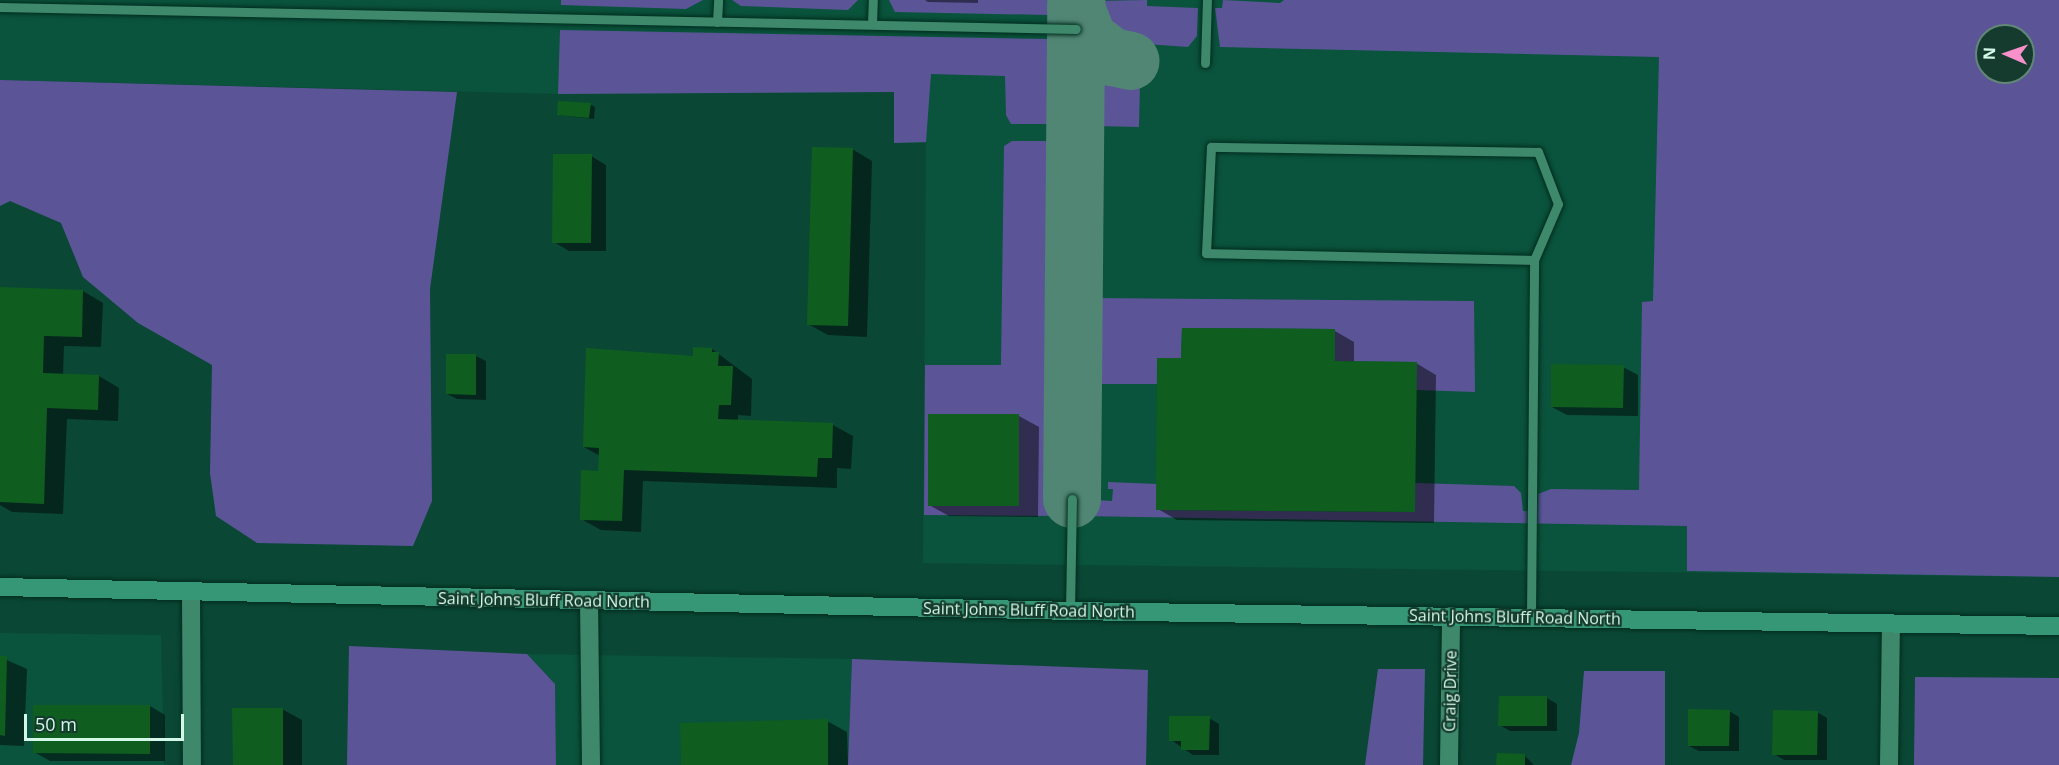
<!DOCTYPE html>
<html>
<head>
<meta charset="utf-8">
<style>
  body { margin:0 }
  #map { position:relative; width:2059px; height:765px; overflow:hidden; background:#0a4835; font-family:"Open Sans",sans-serif }
  div>[style] { position:absolute }
  .built>* { inset:0; background:#0a533c }
  .green>* { inset:0; background:#5b5598 }
  .shadow>* { inset:0; background:#0007 }
  .taxiway>* { height:58px; margin:-29px; padding:0 29px; transform-origin:29px; border-radius:29px; background:#518674 }
  .building>* { inset:0; background:#0f5e20 }
  .roads { filter:drop-shadow(0 0 2px #022c1e) drop-shadow(0 0 2px #022c1e) }
  .lane>* { height:9px; margin:-4.5px; padding:0 4.5px; transform-origin:4.5px; border-radius:4.5px; background:#3e886c }
  .street>* { height:18px; margin:-9px; padding:0 9px; transform-origin:9px; border-radius:9px; background:#3e886c }
  .secondary>* { height:18px; margin:-9px; padding:0 9px; transform-origin:9px; border-radius:9px; background:#369776 }
  span { translate:-50% -50%; white-space:nowrap; text-align:center; line-height:1.15; -webkit-text-stroke:4.5px #143b2d; paint-order:stroke }
  .street-label { font-size:16px; color:#d4f8e7 }
  .north { position:absolute; left:1975px; top:24px; width:60px; height:60px; box-sizing:border-box; background:#143b2d; border:2px solid #618777; border-radius:50%; rotate:272deg; font-size:16px; font-weight:700; line-height:24px; text-align:center; color:#d4f8e7 }
  .north::after { content:''; display:block; margin:auto; width:21px; height:27px; background:#f890cb; clip-path:polygon(50% 0,100% 100%,50% 72%,0 100%) }
  .scale { position:absolute; left:24px; top:714px; width:160px; height:27px; box-sizing:border-box; border:3px solid #d4f8e7; border-top:0; padding-left:8px; font-size:18px; line-height:21px; white-space:nowrap; color:#d4f8e7; -webkit-text-stroke:4px #143b2d; paint-order:stroke }
</style>
</head>
<body>
<div id="map">
  <div class="built">
    <div style="clip-path:polygon(evenodd,0 0,2059px 0,2059px 577px,923px 563px,926px 143px,894px 143px,894px 92px,558px 94px,0 80px,0 0,1987px 36px,2023px 36px,2023px 72px,1987px 72px,1987px 36px)"></div>
    <div style="clip-path:polygon(0 633px,161px 635px,164px 765px,0 765px)"></div>
    <div style="clip-path:polygon(527px 654px,852px 659px,848px 765px,556px 765px,555px 684px)"></div>
  </div>
  <div class="green">
    <div style="clip-path:polygon(561px 0,703px 0,686px 9px,561px 5px)"></div>
    <div style="clip-path:polygon(732px 0,858px 0,848px 10px,741px 6px)"></div>
    <div style="clip-path:polygon(889px 0,1057px 0,1057px 10px,1049px 15px,895px 12px)"></div>
    <div style="clip-path:polygon(1147px 0,1147px 6px,1198px 8px,1197px 36px,1188px 47px,1132px 43px,1105px 26px,1092px 1px)"></div>
    <div style="clip-path:polygon(evenodd,1223px 0,1280px 3px,1284px 0,2059px 0,2059px 577px,1687px 571px,1687px 526px,1082px 516px,1081px 499px,1092px 491px,1096px 491px,1096px 500px,1112px 501px,1113px 489px,1108px 489px,1108px 482px,1157px 484px,1156px 510px,1414px 512px,1415px 483px,1514px 486px,1521px 493px,1523px 511px,1537px 512px,1538px 494px,1551px 489px,1639px 490px,1642px 302px,1653px 301px,1659px 57px,1220px 47px,1215px 8px,1222px 8px,1223px 0,1987px 36px,2023px 36px,2023px 72px,1987px 72px,1987px 36px)"></div>
    <div style="clip-path:polygon(560px 30px,1048px 39px,1058px 48px,1058px 116px,1050px 124px,1011px 124px,1006px 115px,1005px 76px,931px 74px,926px 142px,894px 143px,894px 92px,558px 94px)"></div>
    <div style="clip-path:polygon(1135px 79px,1140px 83px,1139px 127px,1095px 126px,1093px 80px)"></div>
    <div style="clip-path:polygon(0 80px,457px 92px,430px 289px,432px 501px,413px 546px,257px 543px,216px 516px,210px 473px,212px 365px,138px 323px,83px 277px,61px 223px,10px 201px,0 206px)"></div>
    <div style="clip-path:polygon(evenodd,1012px 141px,1046px 141px,1058px 150px,1055px 484px,1062px 490px,1064px 516px,924px 515px,925px 365px,1001px 365px,1004px 146px,1012px 141px,928px 414px,1019px 415px,1019px 506px,928px 506px,928px 414px)"></div>
    <div style="clip-path:polygon(1092px 298px,1474px 301px,1475px 392px,1416px 390px,1416px 362px,1335px 361px,1335px 329px,1182px 328px,1181px 358px,1157px 384px,1092px 384px)"></div>
    <div style="clip-path:polygon(349px 646px,527px 654px,555px 684px,556px 765px,347px 765px)"></div>
    <div style="clip-path:polygon(852px 659px,1148px 670px,1146px 765px,848px 765px)"></div>
    <div style="clip-path:polygon(1378px 669px,1425px 669px,1423px 765px,1365px 765px)"></div>
    <div style="clip-path:polygon(1584px 671px,1665px 671px,1665px 765px,1571px 765px,1579px 733px)"></div>
    <div style="clip-path:polygon(1915px 677px,2059px 678px,2059px 765px,1914px 765px)"></div>
  </div>
  <div class="shadow">
    <div style="clip-path:polygon(925px 0,978px 0,978px 3px,928px 2px)"></div>
    <div style="clip-path:polygon(590px 104px,595px 107px,594px 119px,559px 115px)"></div>
    <div style="clip-path:polygon(852px 149px,872px 161px,867px 337px,828px 335px,808px 324px)"></div>
    <div style="clip-path:polygon(591px 156px,606px 165px,606px 251px,569px 251px,554px 242px)"></div>
    <div style="clip-path:polygon(0 289px,83px 291px,103px 303px,101px 347px,64px 346px,63px 375px,99px 376px,119px 388px,118px 421px,67px 419px,63px 514px,12px 512px,0 505px)"></div>
    <div style="clip-path:polygon(1335px 331px,1354px 342px,1354px 363px,1416px 363px,1436px 375px,1434px 523px,1177px 520px,1158px 509px,1183px 360px)"></div>
    <div style="clip-path:polygon(712px 349px,752px 379px,751px 416px,738px 415px,738px 422px,833px 425px,853px 436px,851px 469px,837px 468px,837px 488px,643px 481px,641px 532px,601px 530px,581px 519px,599px 472px,600px 456px,584px 447px,694px 358px)"></div>
    <div style="clip-path:polygon(476px 356px,486px 361px,486px 400px,457px 399px,447px 394px)"></div>
    <div style="clip-path:polygon(1623px 367px,1638px 375px,1638px 416px,1567px 415px,1552px 407px)"></div>
    <div style="clip-path:polygon(930px 415px,1019px 416px,1039px 427px,1038px 517px,949px 516px,929px 505px)"></div>
    <div style="clip-path:polygon(0 657px,27px 669px,24px 746px,0 745px)"></div>
    <div style="clip-path:polygon(1547px 698px,1557px 704px,1557px 731px,1510px 731px,1500px 725px)"></div>
    <div style="clip-path:polygon(150px 706px,165px 715px,165px 761px,50px 761px,34px 752px)"></div>
    <div style="clip-path:polygon(282px 709px,302px 720px,302px 765px,234px 765px)"></div>
    <div style="clip-path:polygon(1729px 711px,1739px 717px,1739px 751px,1699px 751px,1689px 746px)"></div>
    <div style="clip-path:polygon(1817px 712px,1827px 718px,1827px 760px,1784px 760px,1774px 754px)"></div>
    <div style="clip-path:polygon(1209px 718px,1219px 724px,1219px 755px,1193px 755px,1171px 740px)"></div>
    <div style="clip-path:polygon(827px 721px,847px 732px,848px 765px,682px 765px)"></div>
    <div style="clip-path:polygon(1524px 755px,1534px 765px,1498px 765px)"></div>
  </div>
  <div class="taxiway">
    <div style="left:1076px;top:8px;width:33px;rotate:69deg"></div>
    <div style="left:1088px;top:39px;width:30px;rotate:37deg"></div>
    <div style="left:1112px;top:57px;width:19px;rotate:12deg"></div>
    <div style="left:1072px;top:499px;width:499px;rotate:-89.5deg"></div>
  </div>
  <div class="building">
    <div style="clip-path:polygon(558px 101px,591px 103px,589px 118px,557px 115px)"></div>
    <div style="clip-path:polygon(812px 147px,853px 148px,848px 326px,807px 325px)"></div>
    <div style="clip-path:polygon(553px 154px,592px 154px,591px 243px,552px 243px)"></div>
    <div style="clip-path:polygon(0 287px,83px 290px,82px 337px,44px 336px,43px 373px,99px 375px,98px 410px,47px 408px,44px 504px,0 502px)"></div>
    <div style="clip-path:polygon(1182px 328px,1335px 329px,1335px 361px,1417px 362px,1415px 512px,1156px 510px,1157px 358px,1181px 358px)"></div>
    <div style="clip-path:polygon(693px 347px,712px 348px,712px 352px,719px 352px,718px 366px,733px 366px,731px 405px,719px 405px,718px 419px,833px 423px,832px 458px,818px 458px,817px 477px,624px 470px,622px 521px,580px 520px,581px 470px,598px 471px,599px 448px,583px 447px,586px 348px,693px 356px)"></div>
    <div style="clip-path:polygon(446px 354px,476px 354px,476px 395px,446px 394px)"></div>
    <div style="clip-path:polygon(1551px 364px,1624px 365px,1623px 408px,1551px 407px)"></div>
    <div style="clip-path:polygon(928px 414px,1019px 414px,1019px 506px,928px 506px)"></div>
    <div style="clip-path:polygon(0 656px,7px 656px,5px 736px,0 735px)"></div>
    <div style="clip-path:polygon(1499px 696px,1547px 696px,1547px 726px,1498px 726px)"></div>
    <div style="clip-path:polygon(33px 705px,150px 705px,150px 754px,33px 753px)"></div>
    <div style="clip-path:polygon(232px 708px,283px 708px,283px 765px,233px 765px)"></div>
    <div style="clip-path:polygon(1688px 709px,1730px 710px,1729px 746px,1688px 746px)"></div>
    <div style="clip-path:polygon(1773px 710px,1818px 711px,1817px 755px,1772px 755px)"></div>
    <div style="clip-path:polygon(1169px 716px,1210px 716px,1209px 750px,1181px 750px,1181px 741px,1169px 741px)"></div>
    <div style="clip-path:polygon(828px 719px,828px 765px,681px 765px,680px 723px)"></div>
    <div style="clip-path:polygon(1497px 753px,1525px 754px,1525px 765px,1496px 765px)"></div>
  </div>
  <div class="roads">
    <div class="lane">
      <div style="left:0;top:7px;width:1076px;rotate:1.17deg"></div>
      <div style="left:717px;top:22px;width:22px;rotate:-87deg"></div>
      <div style="left:872px;top:24px;width:24px;rotate:-88deg"></div>
      <div style="left:1205px;top:63px;width:63px;rotate:-88.2deg"></div>
      <div style="left:1070px;top:611px;width:112px;rotate:-89deg"></div>
      <div style="left:1531px;top:617px;width:357px;rotate:-89.5deg"></div>
      <div style="left:1534px;top:260px;width:61px;rotate:-66.8deg"></div>
      <div style="left:1558px;top:204px;width:56px;rotate:-111deg"></div>
      <div style="left:1538px;top:152px;width:327px;rotate:-179.1deg"></div>
      <div style="left:1211px;top:147px;width:106px;rotate:92.7deg"></div>
      <div style="left:1206px;top:253px;width:328px;rotate:1.2deg"></div>
    </div>
    <div class="street">
      <div style="left:191px;top:592px;width:173px;rotate:89.7deg"></div>
      <div style="left:589px;top:601px;width:164px;rotate:89.3deg"></div>
      <div style="left:1449px;top:765px;width:149px;rotate:-89.2deg"></div>
      <div style="left:1889px;top:765px;width:141px;rotate:-89.2deg"></div>
    </div>
    <div class="secondary">
      <div style="left:0;top:587px;width:1070px;rotate:1.28deg"></div>
      <div style="left:1070px;top:611px;width:989px;rotate:0.87deg"></div>
    </div>
  </div>
  <div class="street-label">
    <span style="left:544px;top:600px;rotate:1deg">Saint Johns Bluff Road North</span>
    <span style="left:1029px;top:610px;rotate:1deg">Saint Johns Bluff Road North</span>
    <span style="left:1515px;top:617px;rotate:1deg">Saint Johns Bluff Road North</span>
    <span style="left:1450px;top:691px;rotate:-89deg">Craig Drive</span>
  </div>
  <div class="north">N</div>
  <div class="scale">50 m</div>
</div>
</body>
</html>
